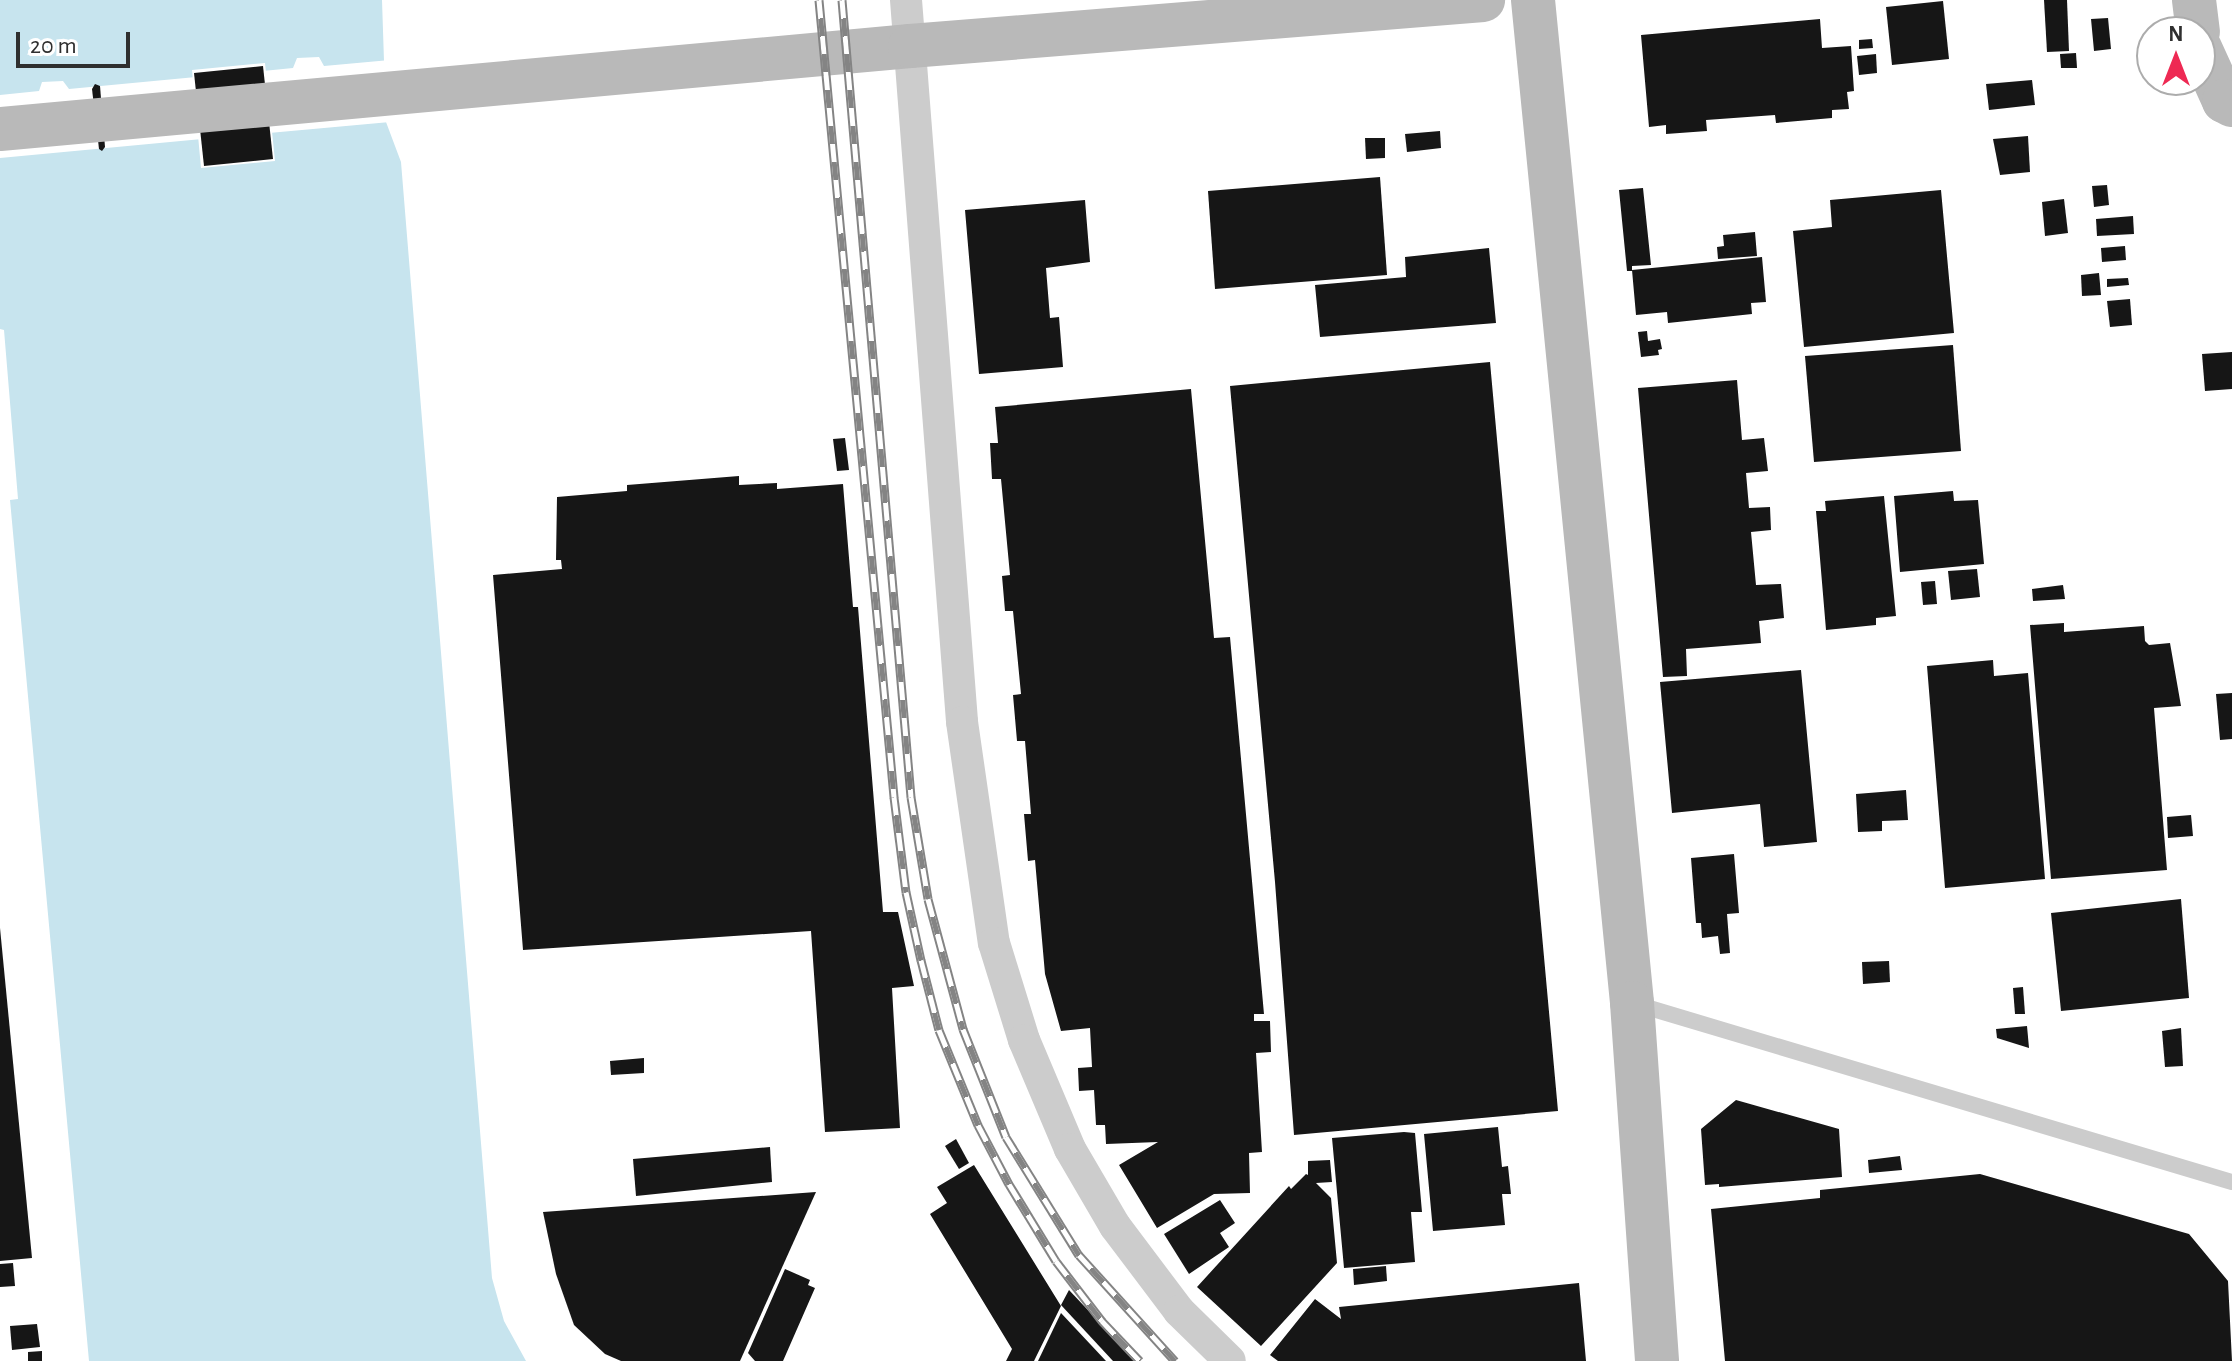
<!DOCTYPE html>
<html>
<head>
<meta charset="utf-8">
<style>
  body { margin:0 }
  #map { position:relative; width:2232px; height:1361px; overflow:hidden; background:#fff; font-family:"Alegreya Sans",sans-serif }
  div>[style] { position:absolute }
  .water>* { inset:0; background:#c7e4ee }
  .pier>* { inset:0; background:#fff }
  .building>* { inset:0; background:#161616 }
  .lane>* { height:16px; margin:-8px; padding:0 8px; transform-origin:8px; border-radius:8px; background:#ccc }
  .street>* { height:32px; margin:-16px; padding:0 16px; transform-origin:16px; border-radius:16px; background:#ccc }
  .secondary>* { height:44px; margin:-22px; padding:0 22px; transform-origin:22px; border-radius:22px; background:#b9b9b9 }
  .rail>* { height:9px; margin-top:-4.5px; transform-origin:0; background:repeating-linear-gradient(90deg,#fff 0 18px,#848484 0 36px); box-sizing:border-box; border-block:2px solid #848484 }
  span { translate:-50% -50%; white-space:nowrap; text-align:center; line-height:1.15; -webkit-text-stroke:8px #fff; paint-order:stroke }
  .north { position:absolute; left:2136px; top:16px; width:80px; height:80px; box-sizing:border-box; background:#fff; border:2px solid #acacac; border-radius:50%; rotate:0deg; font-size:22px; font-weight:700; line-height:32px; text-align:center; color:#2f2f2f }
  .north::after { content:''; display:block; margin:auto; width:28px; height:36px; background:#ee2953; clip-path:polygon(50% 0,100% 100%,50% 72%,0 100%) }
  .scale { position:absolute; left:16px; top:32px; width:114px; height:36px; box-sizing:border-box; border:4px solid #2f2f2f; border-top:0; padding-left:10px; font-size:24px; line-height:28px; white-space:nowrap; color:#2f2f2f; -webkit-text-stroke:6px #fff; paint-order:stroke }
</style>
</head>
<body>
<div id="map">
  <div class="water">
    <div style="clip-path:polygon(evenodd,0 0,382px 0,386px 122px,401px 162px,492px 1278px,504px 1321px,526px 1361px,89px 1361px,10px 500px,18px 499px,4px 330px,0 329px,0 0,265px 63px,275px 161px,201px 168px,192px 70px,265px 63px)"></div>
  </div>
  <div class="pier">
    <div style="clip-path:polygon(319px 57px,324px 66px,390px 60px,390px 122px,269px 133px,263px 71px,293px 68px,297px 58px)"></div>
    <div style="clip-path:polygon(196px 77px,202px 139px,0 158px,0 95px,39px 91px,42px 82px,63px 81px,69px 89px)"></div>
  </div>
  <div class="building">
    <div style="clip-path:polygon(2044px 0,2067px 0,2069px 51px,2047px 52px)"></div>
    <div style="clip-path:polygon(1943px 1px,1949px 59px,1892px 65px,1886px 7px)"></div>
    <div style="clip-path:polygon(2108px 18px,2111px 49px,2094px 51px,2091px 19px)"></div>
    <div style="clip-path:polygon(1820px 19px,1822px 48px,1851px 46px,1854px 91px,1847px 92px,1849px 109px,1832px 110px,1832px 118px,1776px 123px,1775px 115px,1706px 120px,1707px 131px,1666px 134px,1666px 125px,1649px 127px,1641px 35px)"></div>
    <div style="clip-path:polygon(1872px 39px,1873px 48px,1859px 49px,1859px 40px)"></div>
    <div style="clip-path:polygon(2076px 53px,2077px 68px,2061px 68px,2060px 54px)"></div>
    <div style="clip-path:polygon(1876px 54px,1877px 73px,1859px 75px,1857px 56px)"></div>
    <div style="clip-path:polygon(263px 66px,273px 159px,204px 166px,194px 73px)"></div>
    <div style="clip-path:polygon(2032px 80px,2035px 105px,1989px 110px,1986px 84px)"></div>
    <div style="clip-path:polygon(95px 84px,100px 86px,105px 147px,102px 151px,99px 149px,92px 89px)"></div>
    <div style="clip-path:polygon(1440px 131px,1441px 148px,1407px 152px,1405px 134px)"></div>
    <div style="clip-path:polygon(2028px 136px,2030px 172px,2000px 175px,1993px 139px)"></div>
    <div style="clip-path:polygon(1365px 138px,1385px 138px,1385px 158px,1366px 159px)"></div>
    <div style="clip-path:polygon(1380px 177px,1387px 275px,1215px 289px,1208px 191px)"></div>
    <div style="clip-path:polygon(2107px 185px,2109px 205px,2094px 207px,2092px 186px)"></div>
    <div style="clip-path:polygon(1643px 188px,1651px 265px,1632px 266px,1632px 271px,1627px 271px,1619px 190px)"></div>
    <div style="clip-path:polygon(1941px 190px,1954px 333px,1804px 347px,1793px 231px,1832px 227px,1830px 200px)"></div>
    <div style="clip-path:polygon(2064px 199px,2068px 233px,2045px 236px,2042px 202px)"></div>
    <div style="clip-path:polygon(1085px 200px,1090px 262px,1046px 268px,1050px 318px,1059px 317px,1063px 367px,979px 374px,965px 210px)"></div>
    <div style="clip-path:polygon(2133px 216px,2134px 234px,2097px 236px,2096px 219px)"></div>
    <div style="clip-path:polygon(1755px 232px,1757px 256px,1718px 259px,1717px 247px,1724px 246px,1723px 235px)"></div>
    <div style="clip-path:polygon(2125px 246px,2126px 260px,2102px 262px,2101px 248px)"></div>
    <div style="clip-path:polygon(1489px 248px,1496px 323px,1320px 337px,1315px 285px,1406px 277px,1405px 257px)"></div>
    <div style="clip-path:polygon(1762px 257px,1766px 302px,1751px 303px,1752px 314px,1668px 323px,1667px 312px,1636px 315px,1632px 270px)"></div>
    <div style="clip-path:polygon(2099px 273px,2101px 295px,2082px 296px,2081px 275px)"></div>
    <div style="clip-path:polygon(2128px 278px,2129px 285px,2107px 287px,2107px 279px)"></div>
    <div style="clip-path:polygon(2130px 299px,2132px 325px,2110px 327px,2107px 301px)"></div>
    <div style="clip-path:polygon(1647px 331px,1648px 341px,1660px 339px,1662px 349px,1658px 350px,1659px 355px,1641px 357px,1638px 332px)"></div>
    <div style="clip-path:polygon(1953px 345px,1961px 451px,1814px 462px,1805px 356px)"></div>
    <div style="clip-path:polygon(2232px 352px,2232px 389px,2205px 391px,2202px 354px)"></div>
    <div style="clip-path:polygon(1490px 362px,1558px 1111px,1294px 1135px,1275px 882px,1230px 386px)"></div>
    <div style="clip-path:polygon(1737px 380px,1742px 440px,1764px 438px,1768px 471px,1746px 473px,1749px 508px,1770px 507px,1771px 530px,1751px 532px,1756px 585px,1781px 584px,1784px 618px,1759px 621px,1761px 643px,1686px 649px,1687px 676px,1663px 677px,1638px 388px)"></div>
    <div style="clip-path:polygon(1191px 389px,1214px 638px,1230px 637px,1264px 1014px,1254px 1014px,1254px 1021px,1270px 1021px,1271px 1052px,1256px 1053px,1262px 1152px,1249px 1153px,1250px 1193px,1214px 1194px,1157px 1228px,1119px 1165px,1158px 1142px,1106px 1144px,1105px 1125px,1096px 1125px,1094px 1090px,1079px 1091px,1078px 1068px,1092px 1067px,1090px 1028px,1061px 1031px,1045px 974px,1035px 860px,1028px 861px,1024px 814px,1031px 814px,1025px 741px,1017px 741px,1013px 695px,1021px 694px,1013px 611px,1005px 611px,1002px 576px,1010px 575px,1001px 479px,992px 479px,990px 443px,998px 443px,995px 407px)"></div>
    <div style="clip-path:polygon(845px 438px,849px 470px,837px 471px,833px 439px)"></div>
    <div style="clip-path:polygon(739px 476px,739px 485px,777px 483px,777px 489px,843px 484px,853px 607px,858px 607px,883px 912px,898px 912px,914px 986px,892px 988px,900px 1128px,825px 1132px,811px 931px,523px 950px,493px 575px,562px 569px,561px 560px,556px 560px,557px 497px,627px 491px,627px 485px)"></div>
    <div style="clip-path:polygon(1953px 491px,1954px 501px,1978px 500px,1984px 564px,1900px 572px,1894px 496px)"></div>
    <div style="clip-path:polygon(1884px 496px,1896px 616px,1876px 618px,1876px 625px,1826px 630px,1816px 511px,1826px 511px,1825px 501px)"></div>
    <div style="clip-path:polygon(1977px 569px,1980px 597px,1951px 600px,1948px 571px)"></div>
    <div style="clip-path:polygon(1935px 581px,1937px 604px,1923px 605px,1921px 582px)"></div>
    <div style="clip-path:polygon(2063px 585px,2065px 599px,2033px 601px,2032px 589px)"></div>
    <div style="clip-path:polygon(2064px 623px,2064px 632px,2144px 626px,2145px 641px,2149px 645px,2170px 643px,2181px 706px,2154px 708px,2167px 870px,2051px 879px,2030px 625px)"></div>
    <div style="clip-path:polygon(1993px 660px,1994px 676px,2028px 673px,2045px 879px,1945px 888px,1927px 666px)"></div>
    <div style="clip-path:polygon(1801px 670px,1817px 842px,1764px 847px,1760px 804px,1672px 813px,1660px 682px)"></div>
    <div style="clip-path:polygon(2232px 693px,2232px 739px,2220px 740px,2216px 694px)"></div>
    <div style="clip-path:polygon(1906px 790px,1908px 820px,1882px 821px,1882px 831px,1858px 832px,1856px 794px)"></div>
    <div style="clip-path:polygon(2191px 815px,2193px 836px,2168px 838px,2167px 817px)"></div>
    <div style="clip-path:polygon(1734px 854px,1739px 913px,1727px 914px,1730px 953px,1720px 954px,1718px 936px,1702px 938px,1701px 923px,1696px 923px,1691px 858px)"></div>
    <div style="clip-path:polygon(2181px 899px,2189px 998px,2061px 1011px,2051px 913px)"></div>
    <div style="clip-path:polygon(0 928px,32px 1258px,0 1261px)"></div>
    <div style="clip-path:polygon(1889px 961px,1890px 982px,1863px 984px,1862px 962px)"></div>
    <div style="clip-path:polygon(2023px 987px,2025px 1014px,2015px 1014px,2013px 988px)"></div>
    <div style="clip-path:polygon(2027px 1026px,2029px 1048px,1997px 1038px,1996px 1029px)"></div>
    <div style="clip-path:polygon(2181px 1028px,2183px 1066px,2165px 1067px,2162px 1031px)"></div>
    <div style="clip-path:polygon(644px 1058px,644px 1073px,611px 1075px,610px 1061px)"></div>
    <div style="clip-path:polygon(1736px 1100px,1839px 1129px,1842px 1177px,1719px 1187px,1719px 1184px,1705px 1185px,1701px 1129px)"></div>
    <div style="clip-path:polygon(1498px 1127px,1502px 1167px,1508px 1166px,1511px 1194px,1502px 1194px,1505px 1225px,1433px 1231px,1424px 1134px)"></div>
    <div style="clip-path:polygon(1404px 1132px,1415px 1133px,1422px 1212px,1411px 1212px,1415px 1262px,1344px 1268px,1332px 1138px)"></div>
    <div style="clip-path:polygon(956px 1139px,969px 1163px,959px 1169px,945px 1146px)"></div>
    <div style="clip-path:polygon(770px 1147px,772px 1182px,636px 1196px,633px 1159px)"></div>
    <div style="clip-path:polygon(1900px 1156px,1902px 1170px,1869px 1173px,1868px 1160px)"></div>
    <div style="clip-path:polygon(1330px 1160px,1332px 1182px,1316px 1183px,1331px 1198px,1337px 1263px,1261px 1346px,1197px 1287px,1289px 1186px,1291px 1189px,1306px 1174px,1308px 1175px,1308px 1161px)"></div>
    <div style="clip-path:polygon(974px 1165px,1061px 1306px,1034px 1361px,1006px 1361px,1012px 1349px,930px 1214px,947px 1203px,937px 1187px)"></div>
    <div style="clip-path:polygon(1980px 1174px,2189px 1234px,2228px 1281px,2232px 1361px,1725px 1361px,1711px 1209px,1820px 1198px,1820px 1190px)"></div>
    <div style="clip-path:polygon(816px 1192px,740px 1361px,621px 1361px,605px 1354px,574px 1325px,556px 1274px,543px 1212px)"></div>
    <div style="clip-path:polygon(1220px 1200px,1235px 1223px,1220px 1233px,1229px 1247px,1189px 1274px,1164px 1234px)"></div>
    <div style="clip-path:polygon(13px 1263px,15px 1286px,0 1287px,0 1264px)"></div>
    <div style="clip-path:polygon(1386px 1266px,1387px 1281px,1354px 1285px,1353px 1269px)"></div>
    <div style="clip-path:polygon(785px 1269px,810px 1280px,808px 1285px,815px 1288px,783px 1361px,755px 1361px,748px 1353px)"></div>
    <div style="clip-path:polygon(1579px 1283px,1586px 1361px,1278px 1361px,1270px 1355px,1315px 1299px,1341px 1319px,1339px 1307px)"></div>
    <div style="clip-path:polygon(1069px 1290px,1136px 1361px,1113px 1361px,1061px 1305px)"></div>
    <div style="clip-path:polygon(1061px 1313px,1106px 1361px,1038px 1361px)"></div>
    <div style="clip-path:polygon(37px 1324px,40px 1347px,12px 1350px,10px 1326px)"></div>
    <div style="clip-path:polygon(42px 1351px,42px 1361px,28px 1361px,28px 1352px)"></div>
  </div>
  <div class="lane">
    <div style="left:1636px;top:1004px;width:622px;rotate:16.63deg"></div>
  </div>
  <div class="street">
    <div style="left:906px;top:0;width:724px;rotate:85.56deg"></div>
    <div style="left:962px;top:722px;width:223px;rotate:81.8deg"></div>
    <div style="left:994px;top:943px;width:102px;rotate:72.8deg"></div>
    <div style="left:1024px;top:1040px;width:118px;rotate:67.1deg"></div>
    <div style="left:1070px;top:1149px;width:89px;rotate:59.7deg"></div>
    <div style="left:1115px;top:1226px;width:106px;rotate:53deg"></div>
    <div style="left:1179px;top:1311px;width:71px;rotate:44.4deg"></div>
  </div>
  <div class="secondary">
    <div style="left:1533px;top:0;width:1008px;rotate:84.36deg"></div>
    <div style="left:1632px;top:1003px;width:359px;rotate:86deg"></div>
    <div style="left:2194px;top:0;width:32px;rotate:83deg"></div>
    <div style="left:2200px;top:48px;width:58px;rotate:65.6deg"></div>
    <div style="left:2224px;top:101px;width:9px;rotate:27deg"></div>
    <div style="left:0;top:129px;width:914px;rotate:-5.21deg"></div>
    <div style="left:910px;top:46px;width:575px;rotate:-4.59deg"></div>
  </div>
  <div class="rail">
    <div style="left:819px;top:0;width:801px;rotate:84.62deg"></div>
    <div style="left:894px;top:797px;width:96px;rotate:82.8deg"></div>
    <div style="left:906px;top:892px;width:70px;rotate:77.6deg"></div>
    <div style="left:921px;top:960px;width:72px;rotate:75.6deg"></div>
    <div style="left:939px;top:1030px;width:103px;rotate:67.7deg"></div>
    <div style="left:978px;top:1125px;width:67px;rotate:62.3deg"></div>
    <div style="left:1009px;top:1184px;width:90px;rotate:58.6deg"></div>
    <div style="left:1056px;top:1261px;width:76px;rotate:52.5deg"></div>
    <div style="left:1102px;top:1321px;width:55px;rotate:46.5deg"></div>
    <div style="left:842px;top:0;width:800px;rotate:85.05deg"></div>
    <div style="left:911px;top:797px;width:103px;rotate:80.5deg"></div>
    <div style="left:928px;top:899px;width:135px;rotate:74.9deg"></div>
    <div style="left:963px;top:1029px;width:116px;rotate:68.3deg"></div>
    <div style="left:1006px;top:1137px;width:139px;rotate:58.3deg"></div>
    <div style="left:1079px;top:1255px;width:143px;rotate:47.8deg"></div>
  </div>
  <div class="north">N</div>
  <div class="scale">20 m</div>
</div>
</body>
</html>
